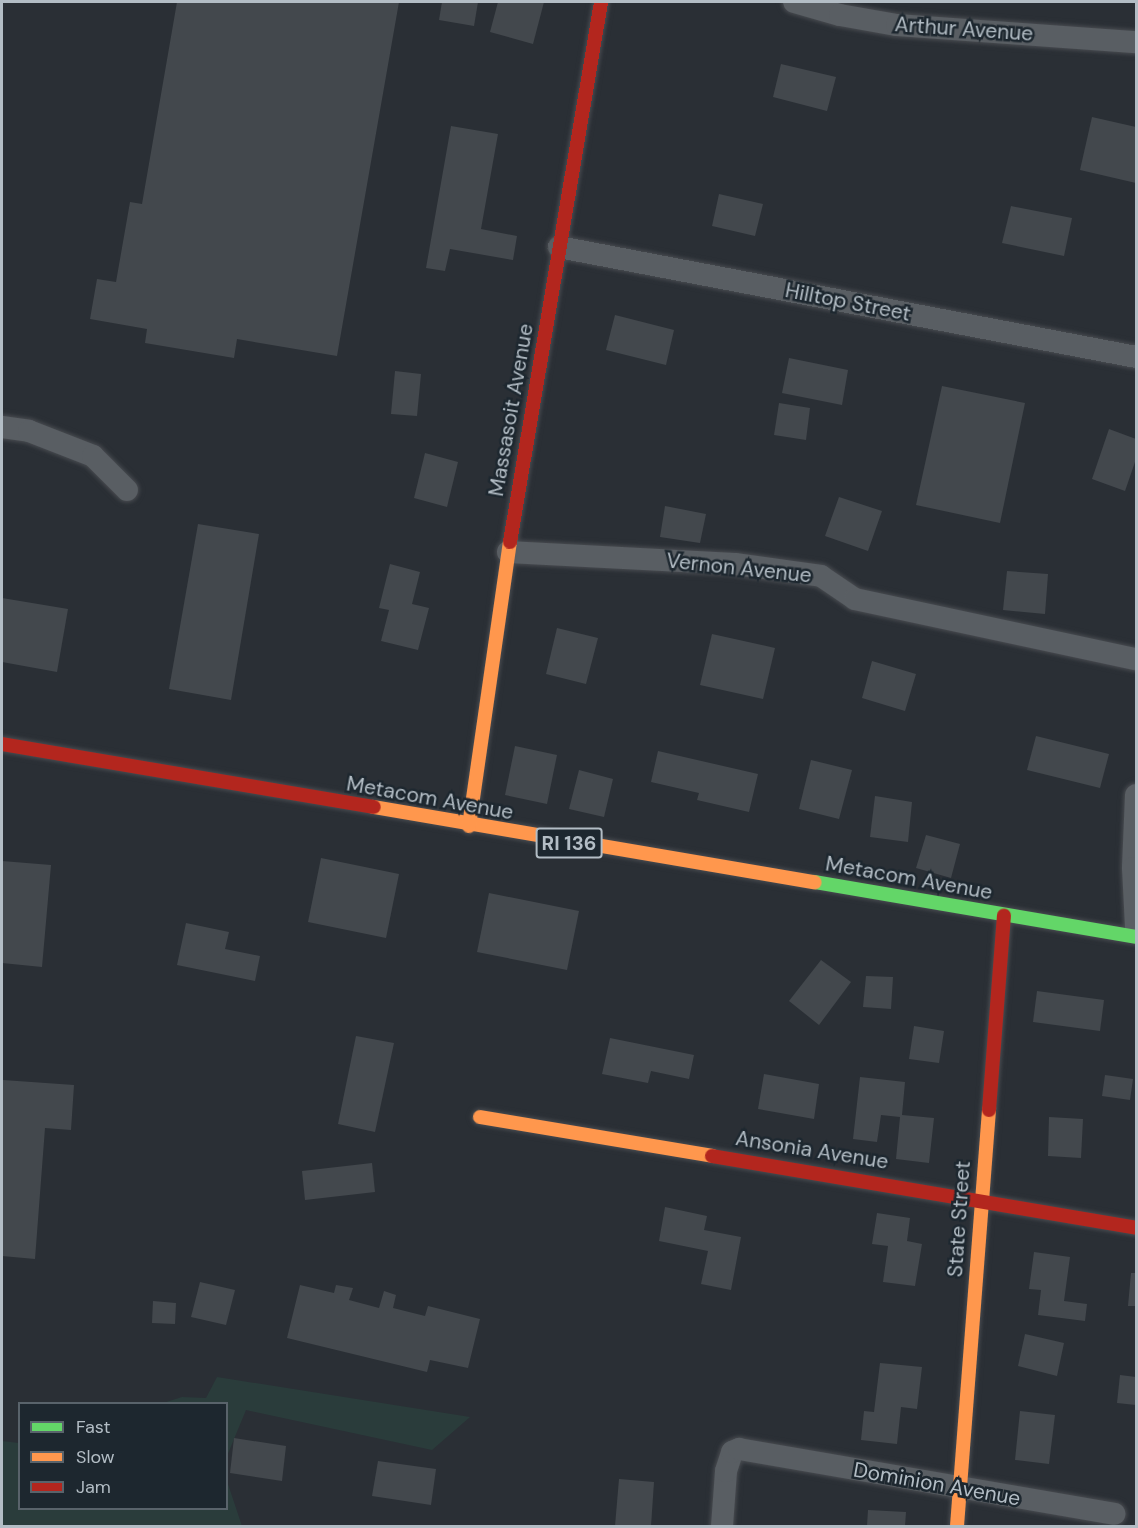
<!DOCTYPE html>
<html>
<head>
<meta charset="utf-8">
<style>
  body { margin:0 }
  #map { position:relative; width:1138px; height:1528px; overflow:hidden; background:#2a2f35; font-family:"DM Sans",sans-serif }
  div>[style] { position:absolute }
  .green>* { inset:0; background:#2a3c3b }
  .building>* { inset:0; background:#43484d }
  .roads { filter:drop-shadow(0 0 2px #484b50) drop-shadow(0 0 2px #484b50) }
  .street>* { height:22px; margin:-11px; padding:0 11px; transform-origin:11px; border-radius:11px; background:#595e63 }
  .fast>* { height:14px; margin:-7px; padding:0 7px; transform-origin:7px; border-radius:7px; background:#63d668 }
  .slow>* { height:14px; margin:-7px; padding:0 7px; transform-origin:7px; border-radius:7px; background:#ff974d }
  .jam>* { height:14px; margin:-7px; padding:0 7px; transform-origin:7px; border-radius:7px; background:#b3261e }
  span { translate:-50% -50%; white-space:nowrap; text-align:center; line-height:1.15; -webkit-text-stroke:5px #1d272f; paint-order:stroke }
  .shield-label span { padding:2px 4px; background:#1d272f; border:2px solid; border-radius:4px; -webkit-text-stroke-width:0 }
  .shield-label { font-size:20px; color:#b3bdc5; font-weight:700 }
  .street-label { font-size:21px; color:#b3bdc5 }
  .frame { position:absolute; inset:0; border:3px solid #b3bdc5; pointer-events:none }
  .legend { position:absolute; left:18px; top:1402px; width:210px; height:108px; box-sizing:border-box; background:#1d272f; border:2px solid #59636b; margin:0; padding:8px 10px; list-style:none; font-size:18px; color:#b3bdc5 }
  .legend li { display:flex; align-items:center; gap:12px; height:30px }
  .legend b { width:30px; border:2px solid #59636b }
</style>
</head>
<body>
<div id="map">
  <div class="green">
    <div style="clip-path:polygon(217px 1377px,470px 1417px,432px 1450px,246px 1410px,227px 1456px,227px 1481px,242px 1526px,2px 1526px,2px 1441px,19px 1443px,20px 1508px,226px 1508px,226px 1404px,163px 1403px,182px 1397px,206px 1398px)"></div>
  </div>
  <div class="building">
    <div style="clip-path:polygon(177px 2px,399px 2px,337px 356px,237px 339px,234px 358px,145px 343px,147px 329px,90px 319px,97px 279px,116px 282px,130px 202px,142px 204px)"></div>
    <div style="clip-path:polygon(442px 2px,478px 2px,474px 26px,439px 20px)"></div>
    <div style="clip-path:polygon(498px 2px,544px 2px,533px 44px,490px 32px)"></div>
    <div style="clip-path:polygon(781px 64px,836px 77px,827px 111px,773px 97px)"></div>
    <div style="clip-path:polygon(1092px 117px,1136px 127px,1136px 183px,1080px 170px)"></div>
    <div style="clip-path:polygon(451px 126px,498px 134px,481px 229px,517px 236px,513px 260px,450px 249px,445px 271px,426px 268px)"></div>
    <div style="clip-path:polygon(719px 194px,763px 204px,755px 236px,712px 226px)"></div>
    <div style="clip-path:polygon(1011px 206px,1072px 218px,1064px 256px,1002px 243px)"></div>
    <div style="clip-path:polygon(615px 315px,674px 330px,666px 365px,606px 350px)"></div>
    <div style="clip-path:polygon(789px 358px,848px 370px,842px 405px,782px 393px)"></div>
    <div style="clip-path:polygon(395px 371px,421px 374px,417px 416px,391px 414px)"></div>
    <div style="clip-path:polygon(942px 386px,1025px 403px,1000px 523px,916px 505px)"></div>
    <div style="clip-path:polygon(779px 403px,810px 408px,806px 440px,774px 435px)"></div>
    <div style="clip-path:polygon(1109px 429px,1136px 439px,1136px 459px,1125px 491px,1092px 479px)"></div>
    <div style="clip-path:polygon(425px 453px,458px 462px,447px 507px,414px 498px)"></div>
    <div style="clip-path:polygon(839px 497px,882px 511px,868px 551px,825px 536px)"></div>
    <div style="clip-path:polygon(665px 506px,706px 514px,700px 543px,660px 537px)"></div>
    <div style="clip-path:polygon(198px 524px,259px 534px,231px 700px,169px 689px)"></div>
    <div style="clip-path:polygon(390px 564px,420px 572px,412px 604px,429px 608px,418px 650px,381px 641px,389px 610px,379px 608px)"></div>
    <div style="clip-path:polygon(1007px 571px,1048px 574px,1045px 614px,1003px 610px)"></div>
    <div style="clip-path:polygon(2px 598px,68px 609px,57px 672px,2px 662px)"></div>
    <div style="clip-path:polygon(557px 628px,598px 638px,586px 684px,546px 674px)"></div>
    <div style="clip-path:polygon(712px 634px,775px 648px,763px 699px,700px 685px)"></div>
    <div style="clip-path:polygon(872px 661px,916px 674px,905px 711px,862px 698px)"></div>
    <div style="clip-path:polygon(1036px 736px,1109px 754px,1100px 788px,1027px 770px)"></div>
    <div style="clip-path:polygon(515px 746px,557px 755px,547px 804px,505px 795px)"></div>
    <div style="clip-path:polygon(658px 751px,758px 774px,749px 812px,697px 800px,699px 793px,651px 782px)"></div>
    <div style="clip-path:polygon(811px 760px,852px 770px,839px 819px,799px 809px)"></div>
    <div style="clip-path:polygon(579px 770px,613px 779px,604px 817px,569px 809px)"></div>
    <div style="clip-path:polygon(875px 796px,912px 802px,908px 842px,870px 837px)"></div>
    <div style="clip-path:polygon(926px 835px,960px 844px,951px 878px,916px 868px)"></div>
    <div style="clip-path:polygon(321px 858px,399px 874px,386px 938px,308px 922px)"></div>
    <div style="clip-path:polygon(2px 861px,51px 865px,42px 967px,2px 963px)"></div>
    <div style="clip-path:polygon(489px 893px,579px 911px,567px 970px,477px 952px)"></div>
    <div style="clip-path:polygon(186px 923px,229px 932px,225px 949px,260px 956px,255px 981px,177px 965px)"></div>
    <div style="clip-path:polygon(821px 960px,851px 982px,819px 1025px,789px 1001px)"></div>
    <div style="clip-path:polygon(866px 976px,893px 977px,891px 1009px,863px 1007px)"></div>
    <div style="clip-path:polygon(1037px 991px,1104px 1000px,1100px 1031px,1033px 1022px)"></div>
    <div style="clip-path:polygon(914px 1026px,944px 1031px,939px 1063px,909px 1059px)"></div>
    <div style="clip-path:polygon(356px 1036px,394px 1043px,375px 1132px,338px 1124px)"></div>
    <div style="clip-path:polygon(610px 1038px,694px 1055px,689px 1079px,651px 1071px,648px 1083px,602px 1074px)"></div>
    <div style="clip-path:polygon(764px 1074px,819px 1084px,814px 1119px,758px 1109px)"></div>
    <div style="clip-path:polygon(1105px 1075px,1133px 1079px,1130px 1100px,1102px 1096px)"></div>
    <div style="clip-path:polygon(860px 1077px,905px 1082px,902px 1115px,934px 1118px,929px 1163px,896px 1159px,900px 1117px,881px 1115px,877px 1142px,853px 1139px)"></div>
    <div style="clip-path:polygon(3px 1080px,74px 1085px,71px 1130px,45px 1128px,35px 1259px,2px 1256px)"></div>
    <div style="clip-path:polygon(1049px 1117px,1083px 1119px,1081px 1158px,1048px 1156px)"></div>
    <div style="clip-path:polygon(372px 1163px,375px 1192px,305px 1200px,302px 1171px)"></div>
    <div style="clip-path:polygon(665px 1207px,707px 1216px,704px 1230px,741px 1237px,731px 1290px,701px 1284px,708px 1251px,659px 1241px)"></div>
    <div style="clip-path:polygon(877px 1213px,910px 1218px,907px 1241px,922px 1244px,915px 1286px,883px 1282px,888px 1246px,872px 1244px)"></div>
    <div style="clip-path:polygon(1034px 1252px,1070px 1257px,1064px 1301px,1087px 1304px,1085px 1321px,1038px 1315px,1041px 1290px,1029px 1289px)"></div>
    <div style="clip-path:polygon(1131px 1273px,1136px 1273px,1136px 1306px,1128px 1306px)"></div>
    <div style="clip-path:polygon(200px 1282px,235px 1290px,226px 1325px,191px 1317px)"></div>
    <div style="clip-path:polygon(300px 1285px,334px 1293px,336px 1285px,353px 1288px,349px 1300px,379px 1308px,384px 1291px,396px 1295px,393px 1308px,425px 1316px,428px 1306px,480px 1319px,468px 1368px,430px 1360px,427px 1372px,287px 1338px)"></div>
    <div style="clip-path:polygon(153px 1301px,176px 1303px,175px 1324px,152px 1323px)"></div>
    <div style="clip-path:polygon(1025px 1334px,1064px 1343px,1057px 1376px,1018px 1366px)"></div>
    <div style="clip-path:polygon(880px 1363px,922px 1367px,917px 1409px,901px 1407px,897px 1444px,861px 1440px,864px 1411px,874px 1412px)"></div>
    <div style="clip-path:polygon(1120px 1375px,1136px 1377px,1136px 1405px,1117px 1403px)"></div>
    <div style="clip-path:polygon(1020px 1411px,1055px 1415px,1049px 1464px,1015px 1460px)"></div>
    <div style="clip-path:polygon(234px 1438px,286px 1446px,282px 1481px,230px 1473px)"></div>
    <div style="clip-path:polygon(378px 1461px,436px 1469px,431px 1505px,372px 1496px)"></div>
    <div style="clip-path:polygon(619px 1479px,654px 1482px,651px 1526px,615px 1526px)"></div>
    <div style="clip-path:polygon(868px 1510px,906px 1512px,905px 1526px,867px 1526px)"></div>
  </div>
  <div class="roads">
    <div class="street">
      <div style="left:794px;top:2px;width:48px;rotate:15.8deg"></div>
      <div style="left:840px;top:15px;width:58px;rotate:10deg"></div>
      <div style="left:897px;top:25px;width:240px;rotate:4.1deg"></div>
      <div style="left:559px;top:247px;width:587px;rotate:10.79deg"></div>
      <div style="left:2px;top:427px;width:27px;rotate:8deg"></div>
      <div style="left:29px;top:431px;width:69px;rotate:21.3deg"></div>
      <div style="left:93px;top:456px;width:48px;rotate:45deg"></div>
      <div style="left:508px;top:552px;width:227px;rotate:3deg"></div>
      <div style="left:735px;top:564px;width:87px;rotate:7.9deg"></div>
      <div style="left:821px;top:576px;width:41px;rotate:34.1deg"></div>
      <div style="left:855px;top:599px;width:287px;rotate:12.1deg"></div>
      <div style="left:1136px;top:795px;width:73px;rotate:92.4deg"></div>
      <div style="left:1133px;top:868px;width:60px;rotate:87.1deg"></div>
      <div style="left:722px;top:1526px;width:55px;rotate:-85.8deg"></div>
      <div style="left:726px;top:1471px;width:20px;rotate:-72deg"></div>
      <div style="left:732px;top:1452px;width:8px;rotate:-23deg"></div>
      <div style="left:739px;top:1449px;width:381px;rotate:9.8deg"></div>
    </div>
    <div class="fast">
      <div style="left:815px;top:882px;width:326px;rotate:9.7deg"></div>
    </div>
    <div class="slow">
      <div style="left:374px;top:807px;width:447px;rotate:9.7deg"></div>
      <div style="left:469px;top:826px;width:287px;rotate:-81.8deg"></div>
      <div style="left:480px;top:1117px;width:235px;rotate:9.5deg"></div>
      <div style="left:957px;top:1526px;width:417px;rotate:-85.6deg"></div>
    </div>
    <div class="jam">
      <div style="left:510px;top:542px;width:548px;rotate:-80.43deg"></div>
      <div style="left:2px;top:744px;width:377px;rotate:9.6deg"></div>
      <div style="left:989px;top:1110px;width:195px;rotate:-85.6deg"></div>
      <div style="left:712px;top:1156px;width:430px;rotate:9.6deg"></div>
    </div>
  </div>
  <div class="shield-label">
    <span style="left:569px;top:843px">RI 136</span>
  </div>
  <div class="street-label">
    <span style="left:964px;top:29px;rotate:4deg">Arthur Avenue</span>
    <span style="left:848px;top:302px;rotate:11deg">Hilltop Street</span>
    <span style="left:511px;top:410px;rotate:-80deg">Massasoit Avenue</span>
    <span style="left:739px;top:568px;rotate:6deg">Vernon Avenue</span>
    <span style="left:430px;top:798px;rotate:10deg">Metacom Avenue</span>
    <span style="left:909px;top:878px;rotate:10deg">Metacom Avenue</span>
    <span style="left:812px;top:1150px;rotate:9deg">Ansonia Avenue</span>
    <span style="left:959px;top:1219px;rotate:-86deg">State Street</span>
    <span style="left:937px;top:1484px;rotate:10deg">Dominion Avenue</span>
  </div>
  <div class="frame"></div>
  <ul class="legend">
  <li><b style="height:8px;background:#63d668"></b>Fast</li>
  <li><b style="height:8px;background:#ff974d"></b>Slow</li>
  <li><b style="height:8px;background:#b3261e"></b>Jam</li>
  </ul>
</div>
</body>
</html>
